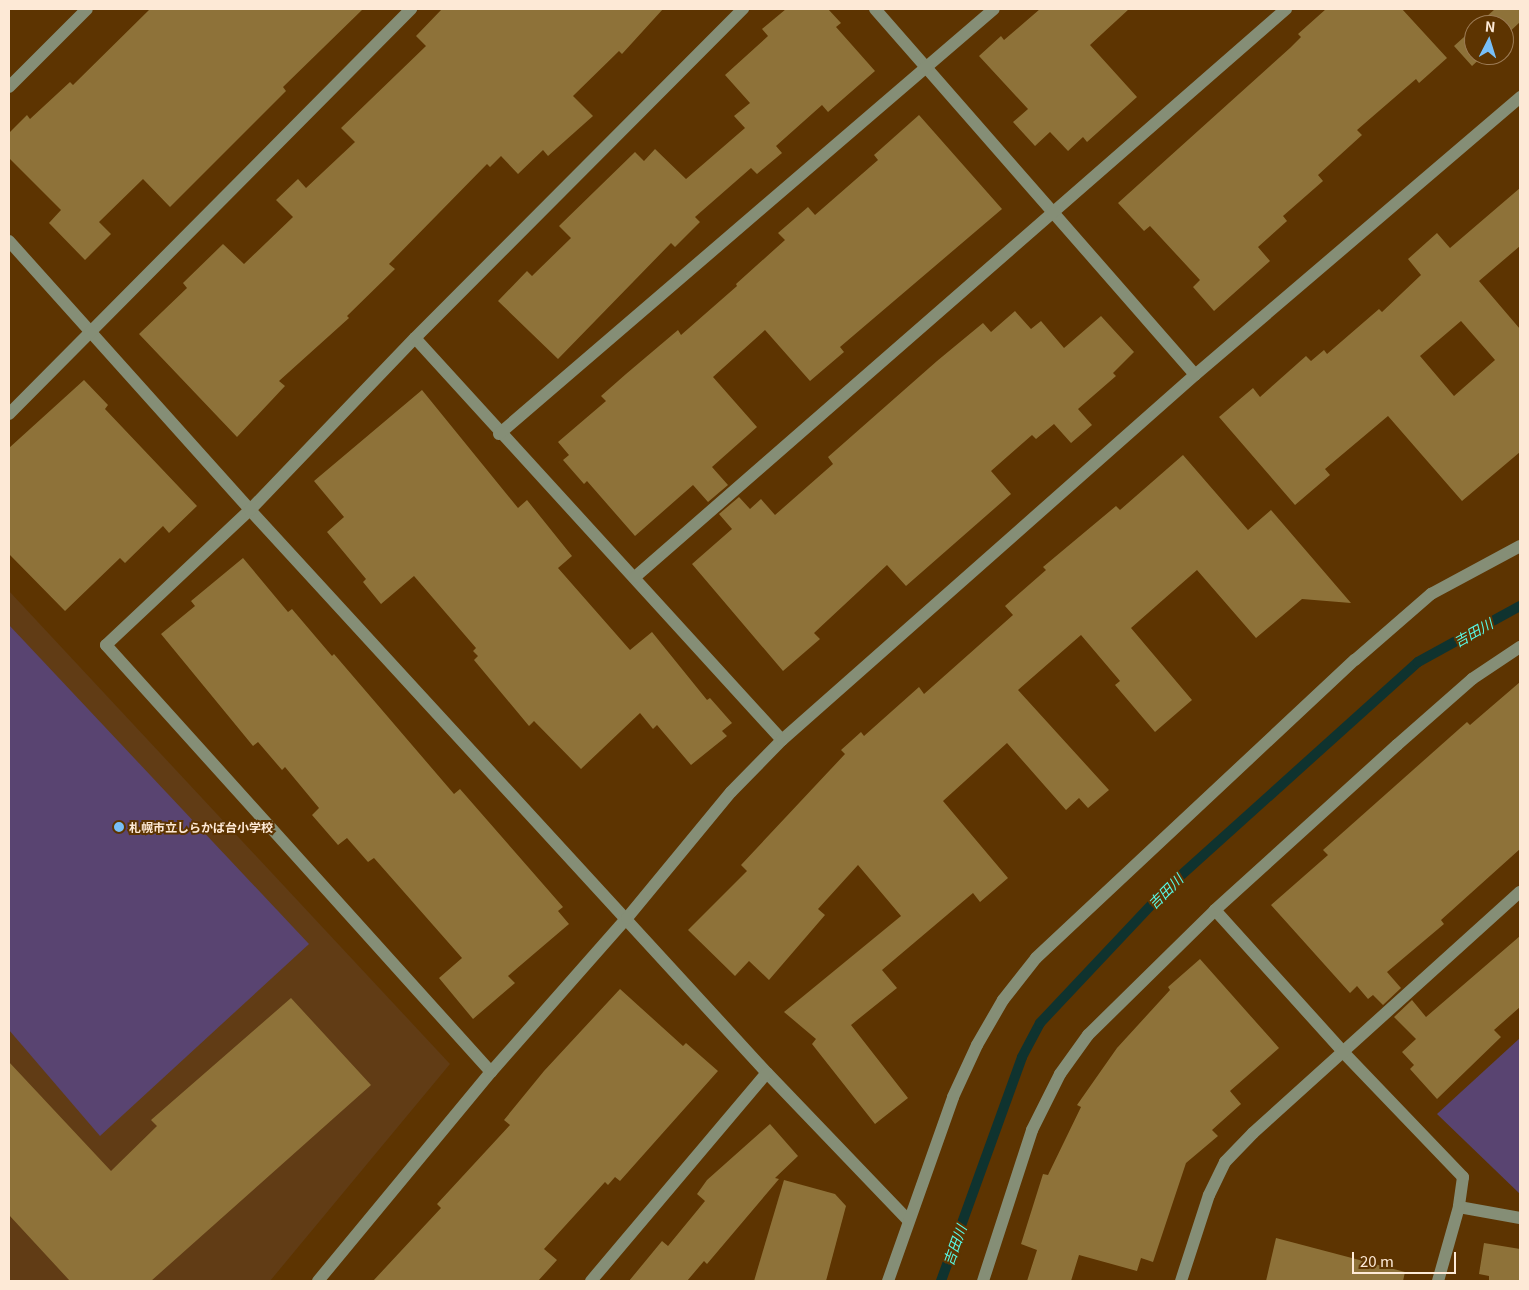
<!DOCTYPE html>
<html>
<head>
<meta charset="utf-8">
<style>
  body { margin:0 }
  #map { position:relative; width:1529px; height:1290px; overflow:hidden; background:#5d3401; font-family:Georgia,"Noto Sans JP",serif }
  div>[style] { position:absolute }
  .built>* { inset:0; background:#613c15 }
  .green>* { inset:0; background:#594471 }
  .stream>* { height:10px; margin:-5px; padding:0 5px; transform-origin:5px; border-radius:5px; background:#0f332f }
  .building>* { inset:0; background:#8e7239 }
  .minor>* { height:12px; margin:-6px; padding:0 6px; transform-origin:6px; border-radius:6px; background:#858e76 }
  .dots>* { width:14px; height:14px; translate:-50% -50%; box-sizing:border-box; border:2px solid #5d3401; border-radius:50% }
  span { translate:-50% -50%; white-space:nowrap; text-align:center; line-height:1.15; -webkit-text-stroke:4px #5d3401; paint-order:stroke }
  .poi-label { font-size:12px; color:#fde9d6; font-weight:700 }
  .left { translate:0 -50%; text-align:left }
  .water-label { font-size:14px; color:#58f8e5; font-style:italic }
  .frame { position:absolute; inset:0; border:10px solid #fde9d6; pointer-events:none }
  .north { position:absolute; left:1464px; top:15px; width:50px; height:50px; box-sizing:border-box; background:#5d3401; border:1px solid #9d7c56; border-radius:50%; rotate:5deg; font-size:14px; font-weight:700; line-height:20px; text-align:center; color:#fde9d6 }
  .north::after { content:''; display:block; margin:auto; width:18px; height:22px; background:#78bff8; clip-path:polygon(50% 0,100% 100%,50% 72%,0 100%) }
  .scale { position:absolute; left:1352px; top:1252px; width:104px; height:22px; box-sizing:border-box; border:2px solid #fde9d6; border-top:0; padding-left:6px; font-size:15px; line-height:18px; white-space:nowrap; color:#fde9d6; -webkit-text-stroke:4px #5d3401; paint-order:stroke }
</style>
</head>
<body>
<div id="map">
  <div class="built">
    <div style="clip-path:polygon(9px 591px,450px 1064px,270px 1281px,9px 1281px)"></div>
  </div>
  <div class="green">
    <div style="clip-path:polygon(9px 625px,309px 944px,100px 1136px,9px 1030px)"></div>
    <div style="clip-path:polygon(1520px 1038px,1520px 1194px,1437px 1114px)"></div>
  </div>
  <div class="stream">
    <div style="left:941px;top:1281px;width:238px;rotate:-70.1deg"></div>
    <div style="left:1022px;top:1057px;width:38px;rotate:-62deg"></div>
    <div style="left:1040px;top:1023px;width:187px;rotate:-46.7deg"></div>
    <div style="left:1168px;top:887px;width:336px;rotate:-42deg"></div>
    <div style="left:1418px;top:662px;width:116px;rotate:-28.8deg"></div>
  </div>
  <div class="building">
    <div style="clip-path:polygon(150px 9px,363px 9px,283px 87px,286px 91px,170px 207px,143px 179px,99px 222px,111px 234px,85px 260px,49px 223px,61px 210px,9px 158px,9px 133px,27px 115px,30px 119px,70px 82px,73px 85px)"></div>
    <div style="clip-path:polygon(442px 9px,663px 9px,622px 54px,619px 51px,573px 96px,593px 116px,548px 156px,543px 150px,518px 174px,501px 156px,490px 167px,487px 164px,389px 264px,395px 269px,347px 316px,349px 318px,279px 381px,285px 386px,237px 437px,139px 334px,187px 288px,183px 283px,223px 244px,244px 264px,293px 217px,276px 200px,298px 179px,306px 188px,355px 142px,341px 128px,426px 46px,416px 36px)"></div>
    <div style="clip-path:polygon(786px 9px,828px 9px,841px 23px,836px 27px,875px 71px,828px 112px,822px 105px,776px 146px,782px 153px,757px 174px,751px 168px,695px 217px,700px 222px,675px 247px,671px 243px,558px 359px,498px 301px,527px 271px,532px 276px,571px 238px,559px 226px,635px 152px,644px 161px,655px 149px,686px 179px,745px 128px,734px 116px,750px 103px,725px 75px,768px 36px,762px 29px)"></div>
    <div style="clip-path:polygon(1040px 9px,1129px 9px,1090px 45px,1137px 97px,1087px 142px,1083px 137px,1068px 151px,1050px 132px,1035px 146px,1013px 122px,1028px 109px,979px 56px,1001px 36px,1004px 40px)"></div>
    <div style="clip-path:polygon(1326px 9px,1402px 9px,1447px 58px,1419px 83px,1416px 79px,1357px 130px,1362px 135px,1318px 175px,1323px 181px,1283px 216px,1287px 221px,1258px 247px,1270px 261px,1214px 311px,1193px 287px,1200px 280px,1150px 226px,1144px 231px,1118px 203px,1290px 48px,1301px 37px,1298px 34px)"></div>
    <div style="clip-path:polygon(1495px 9px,1520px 9px,1520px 22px,1504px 37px,1504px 25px,1477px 25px)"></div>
    <div style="clip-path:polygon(1474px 28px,1474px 55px,1484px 55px,1472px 66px,1454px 46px)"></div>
    <div style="clip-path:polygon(919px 115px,1002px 209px,840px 347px,844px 352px,810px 381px,765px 330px,713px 377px,757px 427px,712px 467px,728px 485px,708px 502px,693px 485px,635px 536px,587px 481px,584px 484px,563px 460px,569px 455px,558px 442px,606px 401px,601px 396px,626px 374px,678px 330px,681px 335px,737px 286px,736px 284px,785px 240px,778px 233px,808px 207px,815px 215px,878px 160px,874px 155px)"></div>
    <div style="clip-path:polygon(evenodd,1520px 188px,1520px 246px,1479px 281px,1520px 329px,1520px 452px,1462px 501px,1388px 416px,1325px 469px,1330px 475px,1295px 505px,1219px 417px,1253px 388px,1260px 397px,1306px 356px,1311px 361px,1324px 350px,1327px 354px,1379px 309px,1382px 312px,1421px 275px,1408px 259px,1437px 233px,1450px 248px,1520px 188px,1461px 321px,1495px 360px,1454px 396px,1420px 356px,1461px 321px)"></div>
    <div style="clip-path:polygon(1015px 311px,1031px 329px,1041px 321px,1064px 348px,1101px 316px,1134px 352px,1113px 373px,1116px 376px,1078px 409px,1092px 425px,1071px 443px,1054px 424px,1036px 439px,1032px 435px,991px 471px,1011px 494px,906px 586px,887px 565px,814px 633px,820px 639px,783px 671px,692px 564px,732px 529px,719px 514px,739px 497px,750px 509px,761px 499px,775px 515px,833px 464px,828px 457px,937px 361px,983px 323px,991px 332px)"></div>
    <div style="clip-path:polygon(84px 380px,108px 405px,105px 409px,197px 506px,169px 533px,163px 526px,125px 563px,120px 558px,65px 611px,9px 554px,9px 448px)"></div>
    <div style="clip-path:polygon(422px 390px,518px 508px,527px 500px,572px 556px,558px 568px,630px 650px,652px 632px,707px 700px,710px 698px,732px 723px,722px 731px,727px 736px,691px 765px,657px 725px,653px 729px,640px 713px,581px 769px,534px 721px,529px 726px,474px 660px,478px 656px,473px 651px,476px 648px,414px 576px,381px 604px,363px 582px,366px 579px,327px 532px,344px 517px,314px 481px)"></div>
    <div style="clip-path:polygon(1183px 455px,1248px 530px,1271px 510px,1351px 603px,1302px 599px,1256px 638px,1197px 570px,1131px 628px,1192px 700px,1155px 732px,1115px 685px,1120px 681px,1081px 635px,1018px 690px,1109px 790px,1088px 808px,1079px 798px,1066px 810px,1007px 743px,943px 801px,1008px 878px,980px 902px,973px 893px,882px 970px,897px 988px,851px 1025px,908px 1098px,875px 1124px,812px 1044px,816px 1039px,784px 1012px,901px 916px,858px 865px,818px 909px,825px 915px,769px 980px,749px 961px,735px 976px,688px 930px,747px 871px,741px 865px,845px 754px,841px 750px,861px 732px,864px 736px,919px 687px,924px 694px,1013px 615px,1005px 606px,1046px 570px,1043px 567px,1116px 506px,1120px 510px)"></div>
    <div style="clip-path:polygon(243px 558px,288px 612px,292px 609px,332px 656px,334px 654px,454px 794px,460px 789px,563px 907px,558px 911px,569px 924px,508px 976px,515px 983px,473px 1019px,439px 978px,462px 958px,374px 858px,368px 862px,347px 838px,338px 845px,312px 815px,319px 808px,285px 767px,282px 770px,258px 742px,253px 746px,161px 634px,195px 606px,191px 601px)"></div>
    <div style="clip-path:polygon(1520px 682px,1520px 849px,1441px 920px,1444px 924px,1387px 972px,1401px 988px,1383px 1005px,1373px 995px,1368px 999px,1357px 986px,1350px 993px,1271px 905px,1328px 855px,1323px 850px,1467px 722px,1470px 725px)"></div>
    <div style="clip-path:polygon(1520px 936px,1520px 1007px,1494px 1030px,1501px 1037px,1437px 1099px,1410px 1069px,1414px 1065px,1402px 1052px,1416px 1039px,1394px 1017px,1412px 1000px,1426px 1017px)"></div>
    <div style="clip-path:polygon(1200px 959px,1279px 1048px,1230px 1091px,1241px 1104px,1212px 1130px,1218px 1136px,1186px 1163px,1153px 1262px,1141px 1258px,1137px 1271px,1079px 1255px,1071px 1281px,1027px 1281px,1037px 1250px,1021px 1244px,1043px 1174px,1048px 1175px,1081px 1107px,1077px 1105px,1117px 1048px,1170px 990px,1168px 987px)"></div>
    <div style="clip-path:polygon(620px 989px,683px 1046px,686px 1043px,718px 1071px,620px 1181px,615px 1177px,608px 1185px,605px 1182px,544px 1249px,557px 1260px,538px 1281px,373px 1281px,441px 1208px,437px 1204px,510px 1125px,504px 1120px,544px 1071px)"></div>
    <div style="clip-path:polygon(291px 998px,371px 1085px,151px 1281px,70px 1281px,9px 1215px,9px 1062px,111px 1171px,157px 1126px,151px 1120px)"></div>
    <div style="clip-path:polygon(770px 1124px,798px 1156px,775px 1178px,779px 1179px,707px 1264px,704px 1261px,687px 1281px,629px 1281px,662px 1241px,668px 1246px,705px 1201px,697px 1194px,707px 1180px)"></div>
    <div style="clip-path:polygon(784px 1180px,835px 1194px,846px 1206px,826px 1281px,754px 1281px)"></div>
    <div style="clip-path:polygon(1276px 1238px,1405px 1272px,1403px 1281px,1266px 1281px)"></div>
    <div style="clip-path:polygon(1484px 1243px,1520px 1249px,1520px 1281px,1489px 1281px,1489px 1276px,1479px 1274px)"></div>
  </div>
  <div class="minor">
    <div style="left:875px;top:9px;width:486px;rotate:48.8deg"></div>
    <div style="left:9px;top:87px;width:110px;rotate:-45deg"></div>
    <div style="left:9px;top:241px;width:361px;rotate:48.1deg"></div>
    <div style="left:250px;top:510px;width:764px;rotate:47.44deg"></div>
    <div style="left:767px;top:1073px;width:204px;rotate:46.2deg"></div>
    <div style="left:415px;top:338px;width:544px;rotate:47.61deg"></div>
    <div style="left:9px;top:414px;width:571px;rotate:-45.21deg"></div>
    <div style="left:499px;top:434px;width:652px;rotate:-40.65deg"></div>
    <div style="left:635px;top:577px;width:864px;rotate:-41.1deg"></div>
    <div style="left:1215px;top:910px;width:193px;rotate:47.9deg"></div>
    <div style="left:1344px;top:1053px;width:172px;rotate:46.2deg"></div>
    <div style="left:1463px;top:1177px;width:30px;rotate:98deg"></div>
    <div style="left:1459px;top:1207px;width:62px;rotate:10.2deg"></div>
    <div style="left:491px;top:1072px;width:575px;rotate:-132.04deg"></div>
    <div style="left:106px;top:645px;width:197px;rotate:-43.2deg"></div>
    <div style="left:250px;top:510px;width:238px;rotate:-46.2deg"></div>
    <div style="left:415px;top:338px;width:465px;rotate:-45.1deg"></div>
    <div style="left:318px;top:1281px;width:271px;rotate:-50.4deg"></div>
    <div style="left:491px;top:1072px;width:205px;rotate:-48.6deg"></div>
    <div style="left:627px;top:918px;width:163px;rotate:-50.5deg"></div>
    <div style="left:731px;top:792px;width:73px;rotate:-45.6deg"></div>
    <div style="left:782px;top:740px;width:551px;rotate:-41.47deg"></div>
    <div style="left:1195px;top:375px;width:428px;rotate:-40.5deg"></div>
    <div style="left:591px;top:1281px;width:272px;rotate:-49.8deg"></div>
    <div style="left:888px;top:1281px;width:195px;rotate:-70.5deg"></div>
    <div style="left:953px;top:1097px;width:57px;rotate:-65.2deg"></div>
    <div style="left:977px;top:1045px;width:52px;rotate:-60deg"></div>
    <div style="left:1003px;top:1000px;width:53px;rotate:-51.8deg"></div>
    <div style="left:1036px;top:958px;width:437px;rotate:-43.1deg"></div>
    <div style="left:1355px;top:660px;width:101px;rotate:-41deg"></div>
    <div style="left:1431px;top:594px;width:101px;rotate:-28.3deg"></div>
    <div style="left:983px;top:1281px;width:159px;rotate:-72deg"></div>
    <div style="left:1032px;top:1130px;width:63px;rotate:-63.4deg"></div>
    <div style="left:1060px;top:1074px;width:48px;rotate:-54.3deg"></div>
    <div style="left:1088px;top:1035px;width:178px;rotate:-44.5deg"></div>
    <div style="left:1215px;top:910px;width:246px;rotate:-42.2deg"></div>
    <div style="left:1397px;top:745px;width:100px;rotate:-41.3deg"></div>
    <div style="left:1472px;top:679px;width:58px;rotate:-33.7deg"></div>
    <div style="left:1181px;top:1281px;width:90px;rotate:-72deg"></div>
    <div style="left:1209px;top:1195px;width:37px;rotate:-64deg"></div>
    <div style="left:1225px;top:1162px;width:40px;rotate:-46deg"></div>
    <div style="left:1253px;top:1133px;width:360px;rotate:-42.1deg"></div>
    <div style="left:1438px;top:1281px;width:77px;rotate:-74.2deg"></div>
  </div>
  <div class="dots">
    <div style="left:119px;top:827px;background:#78bff8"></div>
  </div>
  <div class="poi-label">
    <span class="left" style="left:129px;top:827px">札幌市立しらかば台小学校</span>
  </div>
  <div class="water-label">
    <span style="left:1473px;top:632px;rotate:-29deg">吉田川</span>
    <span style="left:1165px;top:891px;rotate:-45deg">吉田川</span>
    <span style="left:954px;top:1245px;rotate:-70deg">吉田川</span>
  </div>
  <div class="frame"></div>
  <div class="north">N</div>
  <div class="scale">20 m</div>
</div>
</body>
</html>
